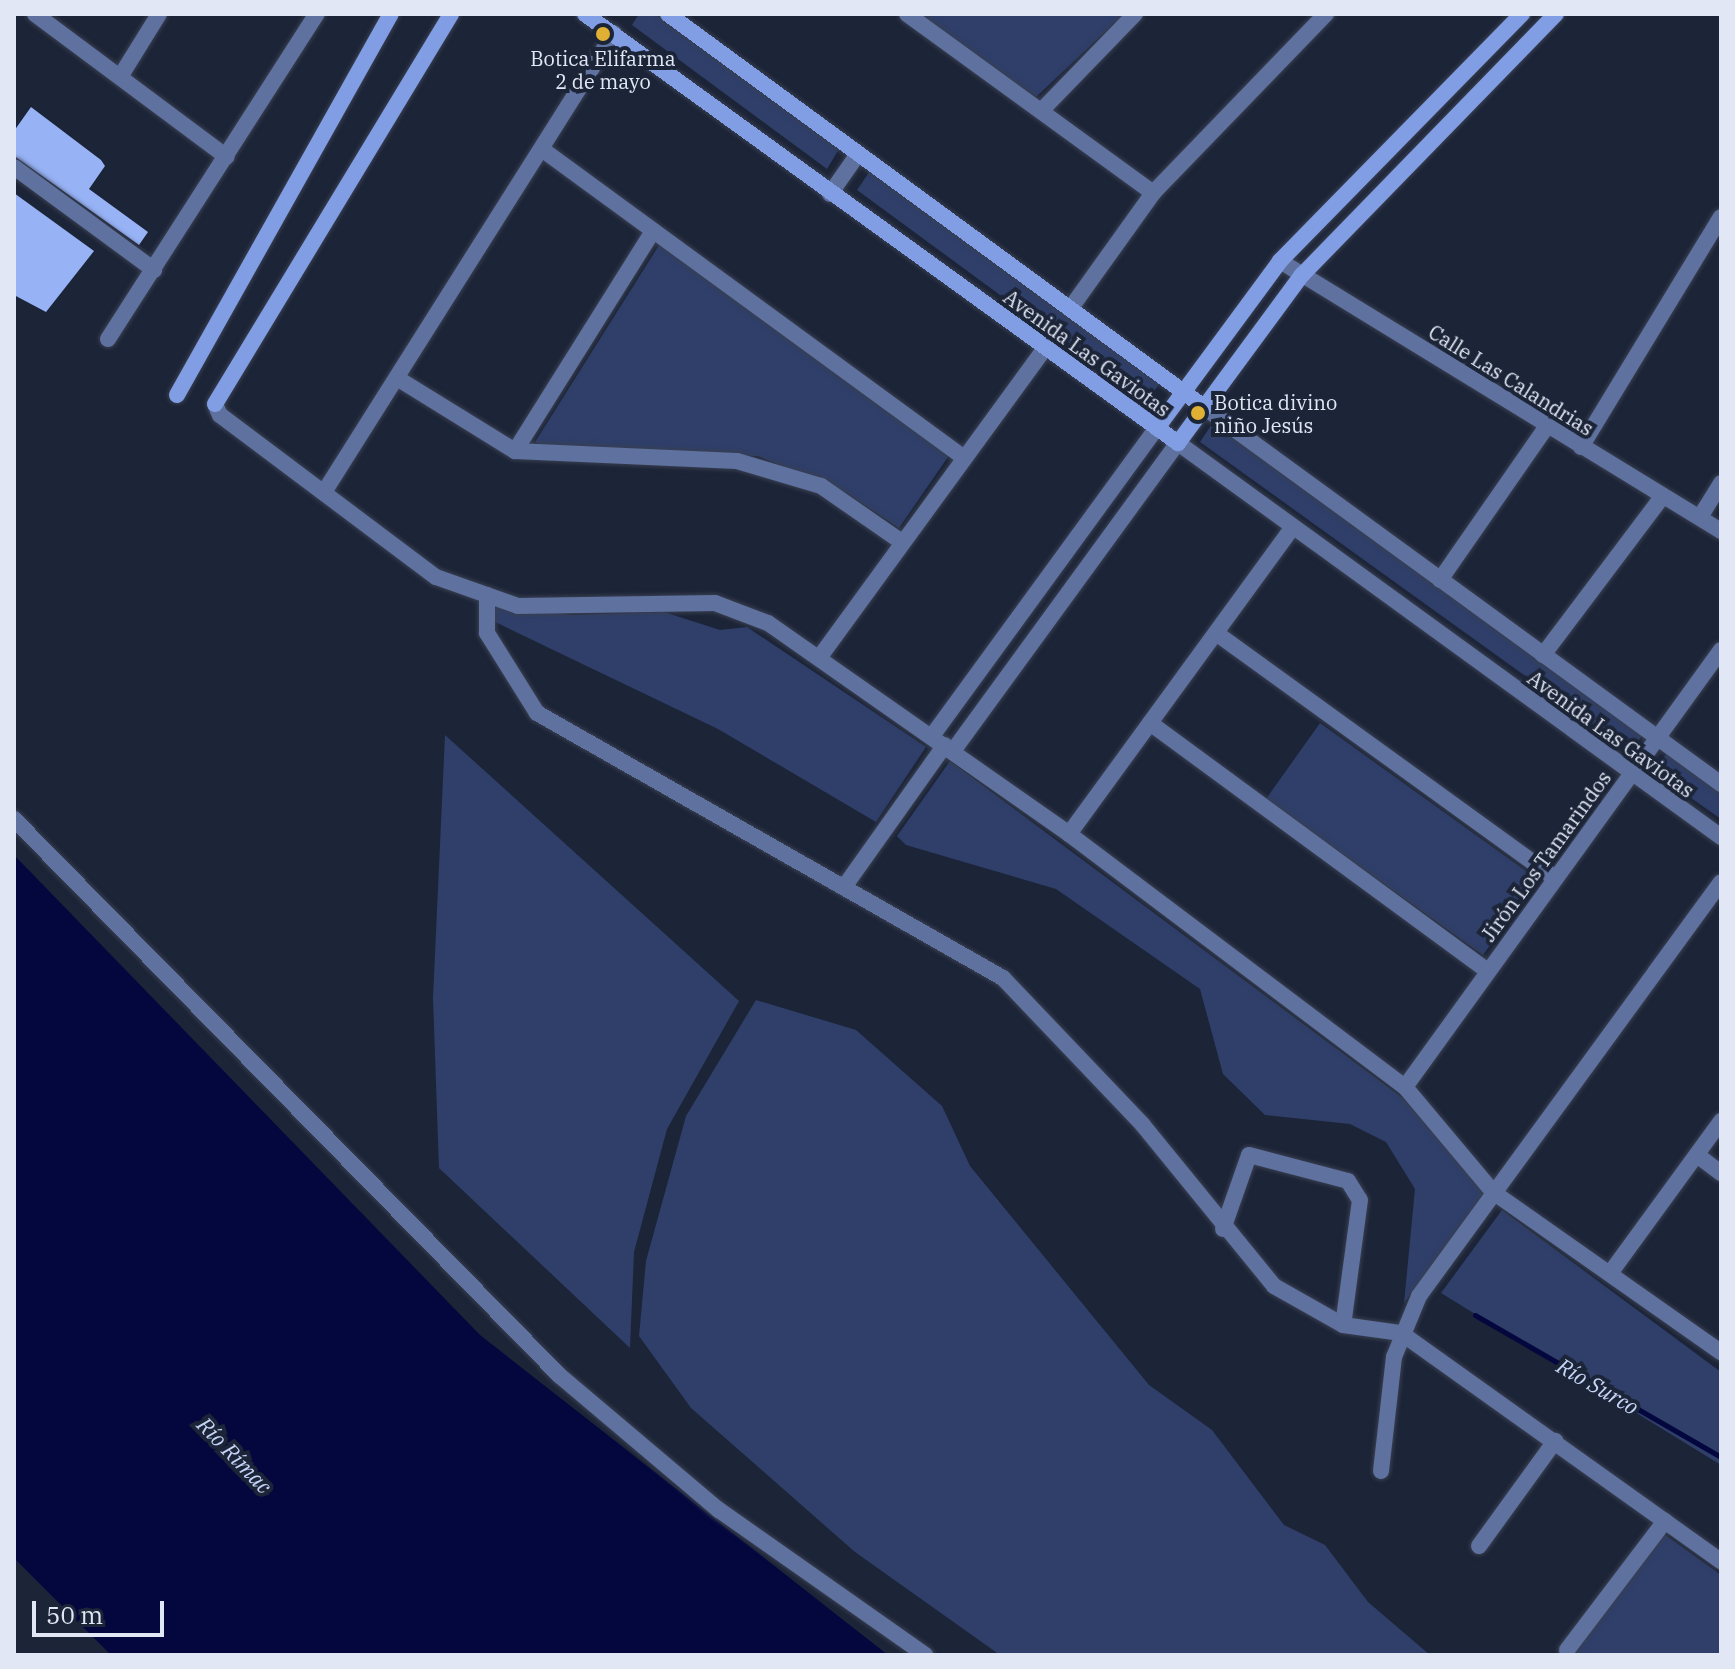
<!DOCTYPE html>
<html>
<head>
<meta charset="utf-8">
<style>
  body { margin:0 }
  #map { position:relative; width:1735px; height:1669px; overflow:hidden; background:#1c2437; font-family:"IBM Plex Serif",serif }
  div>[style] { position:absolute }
  .green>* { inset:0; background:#2f3f6a }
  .water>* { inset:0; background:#03073e }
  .stream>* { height:5px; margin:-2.5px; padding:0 2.5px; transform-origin:2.5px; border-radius:2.5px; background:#03073e }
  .building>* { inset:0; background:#97b2f5 }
  .roads { filter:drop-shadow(0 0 2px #383f51) drop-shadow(0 0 2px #383f51) }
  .street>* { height:16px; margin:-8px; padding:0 8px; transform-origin:8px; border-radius:8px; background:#5f719e }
  .secondary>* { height:16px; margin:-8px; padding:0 8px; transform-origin:8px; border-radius:8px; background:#819de4 }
  .dots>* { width:22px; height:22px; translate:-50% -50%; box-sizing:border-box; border:4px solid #1c2437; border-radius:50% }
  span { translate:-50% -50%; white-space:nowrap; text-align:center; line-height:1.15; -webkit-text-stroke:8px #1c2437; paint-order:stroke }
  .poi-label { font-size:20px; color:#e1e7f4 }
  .left { translate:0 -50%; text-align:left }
  .street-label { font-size:20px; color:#e1e7f4 }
  .water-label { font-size:22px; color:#c5d5f8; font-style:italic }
  .frame { position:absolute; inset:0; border:16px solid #e1e7f4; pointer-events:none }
  .scale { position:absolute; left:32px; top:1601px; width:132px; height:36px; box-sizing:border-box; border:4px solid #e1e7f4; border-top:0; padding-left:10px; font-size:24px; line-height:28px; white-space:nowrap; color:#e1e7f4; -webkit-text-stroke:6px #1c2437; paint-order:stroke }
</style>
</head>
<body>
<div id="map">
  <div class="green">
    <div style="clip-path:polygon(639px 14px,655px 14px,839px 149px,827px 169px,632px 25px)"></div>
    <div style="clip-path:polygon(917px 14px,1124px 14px,1036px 97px)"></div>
    <div style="clip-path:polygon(870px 171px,1160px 382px,1147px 403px,857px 190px)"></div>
    <div style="clip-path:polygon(661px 242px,950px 454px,899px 528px,845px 492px,758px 456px,551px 450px,535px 442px)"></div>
    <div style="clip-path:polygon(1214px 421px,1643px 734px,1631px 752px,1200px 442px)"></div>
    <div style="clip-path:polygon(495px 604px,571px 615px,664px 612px,720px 630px,747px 627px,926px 747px,876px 822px,718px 729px,491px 620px)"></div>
    <div style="clip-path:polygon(1320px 723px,1537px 879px,1483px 955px,1266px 799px)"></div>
    <div style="clip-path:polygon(445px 735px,739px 1001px,667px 1129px,634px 1252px,630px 1348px,439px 1168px,433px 998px)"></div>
    <div style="clip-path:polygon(1667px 753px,1721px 791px,1721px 819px,1654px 772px)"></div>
    <div style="clip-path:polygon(950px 761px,1404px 1099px,1484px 1193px,1404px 1303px,1415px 1189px,1386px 1142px,1350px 1124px,1265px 1115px,1223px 1074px,1200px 989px,1056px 889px,906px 845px,897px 836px)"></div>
    <div style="clip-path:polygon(756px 1000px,856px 1030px,942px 1106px,970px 1166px,1149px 1385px,1212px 1430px,1284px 1525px,1325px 1545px,1368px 1602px,1430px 1655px,1000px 1655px,855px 1552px,691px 1408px,639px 1336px,646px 1261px,686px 1116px)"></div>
    <div style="clip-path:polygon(1502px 1210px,1721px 1372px,1721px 1465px,1441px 1293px)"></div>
    <div style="clip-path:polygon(1664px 1534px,1721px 1575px,1721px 1655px,1573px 1653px)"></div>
  </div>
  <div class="water">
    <div style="clip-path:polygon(14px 855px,480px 1335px,888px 1655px,111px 1655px,14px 1558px)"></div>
  </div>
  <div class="stream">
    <div style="left:1475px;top:1315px;width:284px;rotate:30deg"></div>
  </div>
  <div class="building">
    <div style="clip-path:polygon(31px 107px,101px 160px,105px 166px,89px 189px,148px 232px,139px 245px,14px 156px,14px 131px)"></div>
    <div style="clip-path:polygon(14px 193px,94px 251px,46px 312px,14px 295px)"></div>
  </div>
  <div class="roads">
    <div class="street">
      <div style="left:35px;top:14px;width:239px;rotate:36.7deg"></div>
      <div style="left:907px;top:14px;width:304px;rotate:36deg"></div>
      <div style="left:120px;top:77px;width:74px;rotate:-58.2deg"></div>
      <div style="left:1041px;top:111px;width:135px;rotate:-45.9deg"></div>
      <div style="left:543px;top:150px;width:520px;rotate:36.17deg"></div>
      <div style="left:14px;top:167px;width:174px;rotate:36.3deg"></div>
      <div style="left:830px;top:194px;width:49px;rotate:-55deg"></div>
      <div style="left:1280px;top:261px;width:517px;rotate:31.48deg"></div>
      <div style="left:1070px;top:309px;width:143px;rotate:-54.4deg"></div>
      <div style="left:1153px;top:193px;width:249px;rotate:-46deg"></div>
      <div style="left:108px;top:339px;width:386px;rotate:-57.3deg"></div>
      <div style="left:400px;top:380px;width:135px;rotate:31.7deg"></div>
      <div style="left:515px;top:451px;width:222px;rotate:2.6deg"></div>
      <div style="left:737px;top:461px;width:88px;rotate:16.6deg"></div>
      <div style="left:821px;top:486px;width:98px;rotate:34.7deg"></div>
      <div style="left:215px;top:404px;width:12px;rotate:66deg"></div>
      <div style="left:220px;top:415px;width:270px;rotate:36.9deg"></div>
      <div style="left:436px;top:577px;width:87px;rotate:19.5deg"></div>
      <div style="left:518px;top:606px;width:197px;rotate:-0.9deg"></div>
      <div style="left:715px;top:603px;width:57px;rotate:20.7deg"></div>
      <div style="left:768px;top:623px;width:368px;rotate:35deg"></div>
      <div style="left:1069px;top:834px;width:421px;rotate:37deg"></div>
      <div style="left:1405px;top:1087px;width:137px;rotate:50deg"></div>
      <div style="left:1493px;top:1192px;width:279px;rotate:35.1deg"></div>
      <div style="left:1204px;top:407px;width:640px;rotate:36.1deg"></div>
      <div style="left:1581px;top:447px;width:269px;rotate:-58.7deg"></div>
      <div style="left:515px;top:451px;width:260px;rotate:-57.9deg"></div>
      <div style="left:326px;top:489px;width:539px;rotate:-57.72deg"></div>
      <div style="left:1700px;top:517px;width:40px;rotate:-58deg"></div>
      <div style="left:1440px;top:580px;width:188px;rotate:-55.2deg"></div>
      <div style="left:487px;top:595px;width:38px;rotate:90deg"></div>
      <div style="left:487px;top:633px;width:94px;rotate:58deg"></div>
      <div style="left:537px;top:713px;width:536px;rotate:29.63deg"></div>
      <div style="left:1003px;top:978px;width:202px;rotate:46.4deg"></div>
      <div style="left:1142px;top:1124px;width:209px;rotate:50.8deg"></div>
      <div style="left:1274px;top:1286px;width:79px;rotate:29.5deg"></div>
      <div style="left:1343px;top:1325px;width:59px;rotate:7.9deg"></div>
      <div style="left:1401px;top:1333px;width:393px;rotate:35.5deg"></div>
      <div style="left:1216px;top:633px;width:418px;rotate:35.9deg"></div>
      <div style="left:1543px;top:655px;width:199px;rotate:-53deg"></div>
      <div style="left:819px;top:658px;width:384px;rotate:-53.9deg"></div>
      <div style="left:1150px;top:723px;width:419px;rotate:36.3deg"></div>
      <div style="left:932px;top:736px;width:381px;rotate:-53.9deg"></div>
      <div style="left:953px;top:751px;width:381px;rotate:-53.9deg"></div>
      <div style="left:1178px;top:443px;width:671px;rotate:35.96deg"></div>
      <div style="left:14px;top:819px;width:779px;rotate:45.57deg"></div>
      <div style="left:559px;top:1375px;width:209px;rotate:40.2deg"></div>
      <div style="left:719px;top:1510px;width:252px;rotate:35.1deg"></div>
      <div style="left:1069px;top:834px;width:379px;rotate:-53.9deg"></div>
      <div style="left:844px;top:887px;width:174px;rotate:-54.6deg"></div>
      <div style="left:1405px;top:1087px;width:539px;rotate:-54.13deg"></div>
      <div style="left:1697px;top:1155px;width:30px;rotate:37deg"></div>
      <div style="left:1223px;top:1229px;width:78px;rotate:-70.6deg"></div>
      <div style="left:1249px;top:1155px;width:102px;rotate:14.7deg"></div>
      <div style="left:1348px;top:1181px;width:22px;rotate:58deg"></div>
      <div style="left:1360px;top:1200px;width:126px;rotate:97.7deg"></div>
      <div style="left:1611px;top:1272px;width:187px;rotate:-53.9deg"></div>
      <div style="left:1381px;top:1471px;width:115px;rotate:-83.5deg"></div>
      <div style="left:1394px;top:1357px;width:66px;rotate:-67.7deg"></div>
      <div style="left:1419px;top:1296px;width:512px;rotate:-53.89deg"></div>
      <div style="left:1479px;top:1546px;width:130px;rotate:-54.1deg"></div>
      <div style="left:1567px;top:1650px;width:162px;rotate:-52.8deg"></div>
    </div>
    <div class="secondary">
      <div style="left:585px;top:14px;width:732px;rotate:35.88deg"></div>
      <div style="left:1178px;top:443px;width:209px;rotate:-53.6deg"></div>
      <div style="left:1302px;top:275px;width:364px;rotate:-45.8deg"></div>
      <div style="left:668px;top:14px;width:665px;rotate:36.25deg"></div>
      <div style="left:177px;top:395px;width:437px;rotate:-60.7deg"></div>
      <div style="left:215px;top:404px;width:456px;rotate:-58.8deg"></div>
      <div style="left:1157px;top:428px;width:207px;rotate:-53.6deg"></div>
      <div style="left:1280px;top:261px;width:346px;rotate:-45.6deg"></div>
    </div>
  </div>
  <div class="dots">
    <div style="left:603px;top:34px;background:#dfb033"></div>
    <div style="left:1198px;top:413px;background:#dfb033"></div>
  </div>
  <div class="poi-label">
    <span style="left:603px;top:70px">Botica Elifarma<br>2 de mayo</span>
    <span class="left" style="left:1214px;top:414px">Botica divino<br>niño Jesús</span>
  </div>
  <div class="street-label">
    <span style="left:1087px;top:353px;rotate:36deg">Avenida Las Gaviotas</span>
    <span style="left:1511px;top:380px;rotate:32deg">Calle Las Calandrias</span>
    <span style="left:1611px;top:734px;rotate:36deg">Avenida Las Gaviotas</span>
    <span style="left:1546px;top:856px;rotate:-54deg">Jirón Los Tamarindos</span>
  </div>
  <div class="water-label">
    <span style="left:1598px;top:1386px;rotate:30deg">Río Surco</span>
    <span style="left:235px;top:1455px;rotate:46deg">Río Rímac</span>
  </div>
  <div class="frame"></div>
  <div class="scale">50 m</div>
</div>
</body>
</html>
